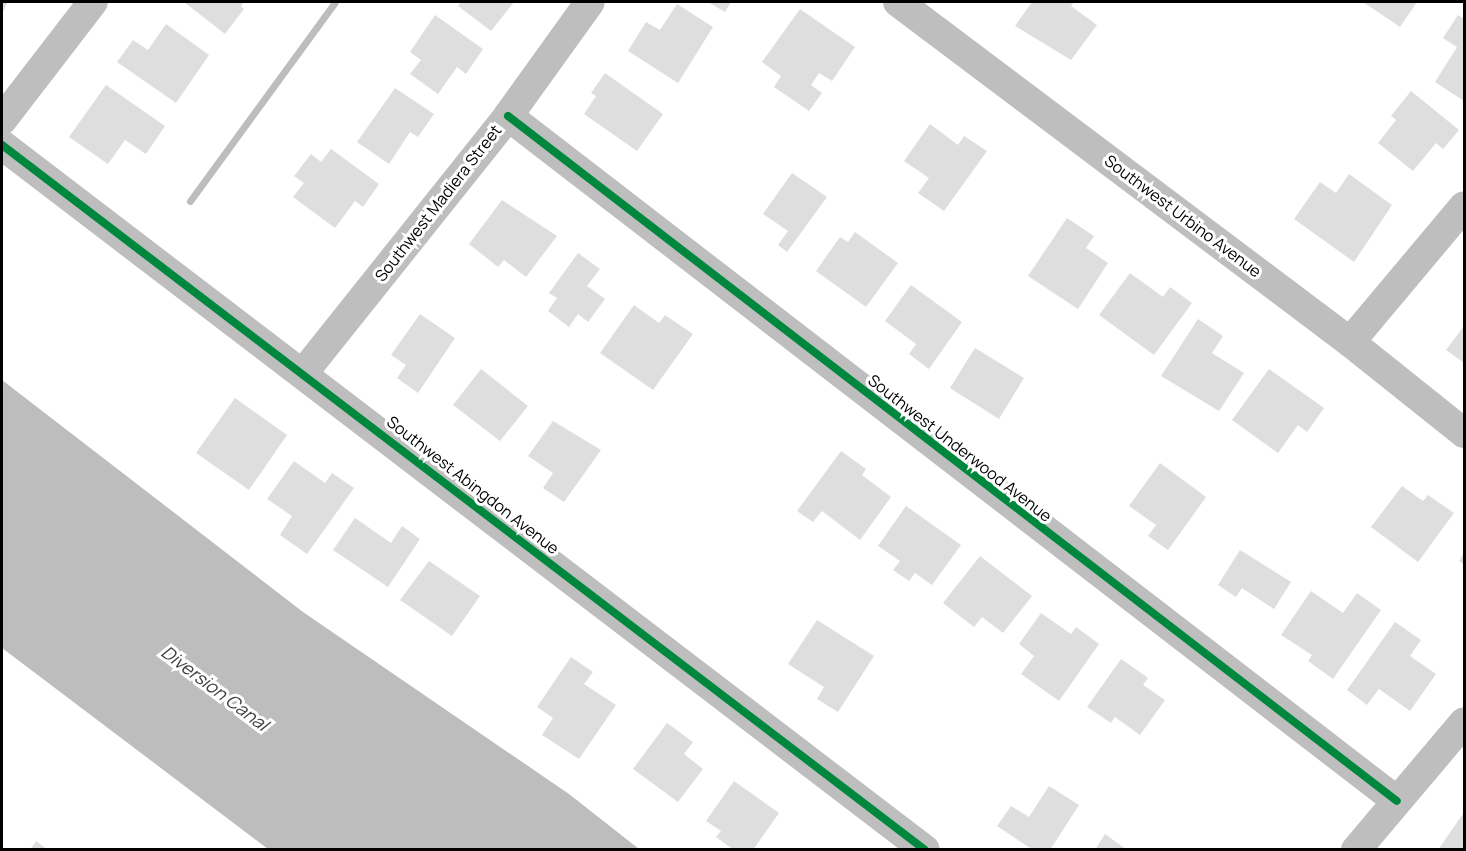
<!DOCTYPE html>
<html>
<head>
<meta charset="utf-8">
<style>
  body { margin:0 }
  #map { position:relative; width:1466px; height:851px; overflow:hidden; background:#fff; font-family:Manrope,sans-serif }
  div>[style] { position:absolute }
  .water>* { inset:0; background:#bdbdbd }
  .stream>* { height:7px; margin:-3.5px; padding:0 3.5px; transform-origin:3.5px; border-radius:3.5px; background:#bdbdbd }
  .building>* { inset:0; background:#dedede }
  .minor>* { height:30px; margin:-15px; padding:0 15px; transform-origin:15px; border-radius:15px; background:#bebebe }
  .cycleway>* { height:8px; margin:-4px; padding:0 4px; transform-origin:4px; border-radius:4px; background:#00873e }
  span { translate:-50% -50%; white-space:nowrap; text-align:center; line-height:1.15; -webkit-text-stroke:6px #fff; paint-order:stroke }
  .street-label { font-size:16px; color:#000 }
  .water-label { font-size:18px; color:#424242; font-style:italic }
  .frame { position:absolute; inset:0; border:3px solid #000; pointer-events:none }
</style>
</head>
<body>
<div id="map">
  <div class="water">
    <div style="clip-path:polygon(2px 380px,303px 612px,569px 794px,639px 849px,268px 849px,2px 648px)"></div>
  </div>
  <div class="stream">
    <div style="left:190px;top:201px;width:246px;rotate:-53.9deg"></div>
  </div>
  <div class="building">
    <div style="clip-path:polygon(2px 2px,8px 2px,2px 13px)"></div>
    <div style="clip-path:polygon(184px 2px,244px 2px,241px 6px,244px 9px,225px 34px)"></div>
    <div style="clip-path:polygon(461px 2px,514px 2px,491px 31px,458px 6px)"></div>
    <div style="clip-path:polygon(708px 2px,731px 2px,725px 12px)"></div>
    <div style="clip-path:polygon(1032px 2px,1074px 2px,1071px 6px,1097px 25px,1071px 60px,1015px 26px)"></div>
    <div style="clip-path:polygon(1363px 2px,1417px 2px,1400px 27px)"></div>
    <div style="clip-path:polygon(677px 4px,713px 27px,678px 83px,628px 51px,646px 22px,660px 30px)"></div>
    <div style="clip-path:polygon(800px 9px,855px 47px,832px 81px,819px 73px,811px 85px,822px 93px,809px 111px,774px 87px,781px 76px,762px 62px)"></div>
    <div style="clip-path:polygon(435px 15px,483px 49px,466px 74px,457px 67px,438px 94px,410px 74px,421px 60px,410px 52px)"></div>
    <div style="clip-path:polygon(1458px 15px,1464px 19px,1464px 101px,1435px 82px,1457px 47px,1443px 38px)"></div>
    <div style="clip-path:polygon(166px 24px,209px 55px,176px 103px,117px 62px,133px 40px,148px 50px)"></div>
    <div style="clip-path:polygon(605px 73px,663px 114px,637px 151px,584px 114px,596px 96px,591px 93px)"></div>
    <div style="clip-path:polygon(106px 85px,165px 126px,146px 154px,125px 140px,108px 164px,69px 137px)"></div>
    <div style="clip-path:polygon(395px 88px,434px 114px,418px 137px,410px 132px,389px 164px,357px 142px)"></div>
    <div style="clip-path:polygon(1411px 91px,1459px 130px,1443px 149px,1436px 143px,1413px 171px,1378px 143px,1396px 120px,1391px 116px)"></div>
    <div style="clip-path:polygon(930px 124px,958px 145px,964px 136px,987px 151px,944px 211px,918px 193px,929px 178px,904px 161px)"></div>
    <div style="clip-path:polygon(331px 149px,379px 184px,363px 207px,355px 201px,335px 228px,293px 197px,304px 183px,294px 176px,311px 154px,321px 162px)"></div>
    <div style="clip-path:polygon(792px 173px,827px 197px,787px 252px,778px 245px,788px 231px,763px 214px)"></div>
    <div style="clip-path:polygon(1349px 174px,1392px 205px,1354px 262px,1294px 219px,1320px 182px,1336px 193px)"></div>
    <div style="clip-path:polygon(502px 200px,557px 236px,526px 277px,504px 260px,498px 267px,469px 244px)"></div>
    <div style="clip-path:polygon(1067px 218px,1094px 236px,1086px 248px,1108px 263px,1078px 309px,1028px 276px)"></div>
    <div style="clip-path:polygon(855px 232px,898px 263px,866px 307px,816px 271px,840px 237px,848px 242px)"></div>
    <div style="clip-path:polygon(578px 253px,600px 269px,587px 286px,605px 299px,588px 322px,578px 314px,569px 327px,548px 311px,557px 298px,549px 293px)"></div>
    <div style="clip-path:polygon(1130px 273px,1163px 297px,1170px 287px,1192px 303px,1154px 355px,1099px 315px)"></div>
    <div style="clip-path:polygon(911px 285px,962px 322px,929px 369px,909px 354px,916px 344px,885px 321px)"></div>
    <div style="clip-path:polygon(634px 305px,659px 323px,665px 315px,693px 334px,653px 390px,600px 353px)"></div>
    <div style="clip-path:polygon(420px 314px,455px 338px,418px 393px,397px 378px,406px 365px,391px 355px)"></div>
    <div style="clip-path:polygon(1198px 319px,1223px 336px,1212px 353px,1244px 373px,1219px 411px,1161px 376px)"></div>
    <div style="clip-path:polygon(1464px 326px,1464px 363px,1446px 350px)"></div>
    <div style="clip-path:polygon(975px 348px,1024px 378px,999px 419px,950px 388px)"></div>
    <div style="clip-path:polygon(481px 369px,528px 406px,500px 441px,453px 405px)"></div>
    <div style="clip-path:polygon(1269px 369px,1324px 408px,1307px 432px,1298px 425px,1278px 453px,1232px 420px)"></div>
    <div style="clip-path:polygon(235px 398px,287px 435px,249px 490px,196px 453px)"></div>
    <div style="clip-path:polygon(553px 421px,601px 450px,564px 502px,543px 488px,553px 473px,528px 456px)"></div>
    <div style="clip-path:polygon(841px 451px,866px 469px,862px 475px,891px 497px,860px 540px,822px 511px,813px 522px,797px 511px)"></div>
    <div style="clip-path:polygon(294px 461px,325px 483px,332px 473px,354px 488px,307px 554px,280px 535px,292px 516px,267px 499px)"></div>
    <div style="clip-path:polygon(1160px 463px,1206px 497px,1168px 550px,1148px 536px,1156px 525px,1129px 506px)"></div>
    <div style="clip-path:polygon(1402px 486px,1423px 501px,1428px 495px,1454px 513px,1418px 562px,1371px 527px)"></div>
    <div style="clip-path:polygon(906px 506px,961px 545px,932px 585px,915px 573px,909px 581px,893px 570px,900px 561px,878px 546px)"></div>
    <div style="clip-path:polygon(355px 518px,391px 543px,402px 526px,420px 539px,388px 587px,333px 550px)"></div>
    <div style="clip-path:polygon(1240px 550px,1291px 582px,1274px 609px,1242px 588px,1236px 597px,1218px 585px)"></div>
    <div style="clip-path:polygon(1464px 552px,1464px 565px,1459px 561px)"></div>
    <div style="clip-path:polygon(980px 556px,1032px 596px,1003px 633px,982px 617px,974px 627px,943px 603px)"></div>
    <div style="clip-path:polygon(429px 561px,480px 596px,452px 636px,400px 600px)"></div>
    <div style="clip-path:polygon(1311px 591px,1343px 613px,1357px 593px,1381px 610px,1333px 679px,1308px 661px,1312px 655px,1281px 635px)"></div>
    <div style="clip-path:polygon(1041px 613px,1071px 634px,1076px 627px,1099px 644px,1059px 701px,1021px 674px,1034px 656px,1019px 644px)"></div>
    <div style="clip-path:polygon(817px 620px,874px 656px,838px 712px,817px 699px,824px 687px,788px 664px)"></div>
    <div style="clip-path:polygon(1395px 622px,1421px 640px,1410px 656px,1436px 674px,1410px 711px,1379px 689px,1367px 705px,1347px 690px)"></div>
    <div style="clip-path:polygon(571px 657px,593px 672px,584px 684px,616px 705px,579px 759px,542px 735px,553px 718px,537px 707px)"></div>
    <div style="clip-path:polygon(1121px 659px,1148px 678px,1143px 685px,1165px 700px,1140px 735px,1115px 717px,1111px 723px,1087px 707px)"></div>
    <div style="clip-path:polygon(667px 723px,693px 742px,684px 754px,703px 769px,678px 802px,633px 769px)"></div>
    <div style="clip-path:polygon(734px 781px,779px 813px,753px 850px,734px 850px,716px 837px,721px 831px,706px 821px)"></div>
    <div style="clip-path:polygon(1049px 786px,1079px 805px,1050px 850px,1033px 850px,997px 826px,1011px 806px,1029px 817px)"></div>
    <div style="clip-path:polygon(1464px 812px,1464px 850px,1438px 850px)"></div>
    <div style="clip-path:polygon(1105px 834px,1127px 850px,1095px 850px)"></div>
    <div style="clip-path:polygon(36px 841px,48px 850px,30px 850px)"></div>
  </div>
  <div class="minor">
    <div style="left:898px;top:2px;width:566px;rotate:36.95deg"></div>
    <div style="left:1350px;top:342px;width:146px;rotate:38.6deg"></div>
    <div style="left:508px;top:116px;width:1122px;rotate:37.62deg"></div>
    <div style="left:2px;top:120px;width:149px;rotate:-52.4deg"></div>
    <div style="left:2px;top:145px;width:1161px;rotate:37.37deg"></div>
    <div style="left:1350px;top:342px;width:177px;rotate:-50deg"></div>
    <div style="left:304px;top:372px;width:327px;rotate:-51.4deg"></div>
    <div style="left:508px;top:116px;width:140px;rotate:-54.3deg"></div>
    <div style="left:1356px;top:850px;width:167px;rotate:-49.8deg"></div>
  </div>
  <div class="cycleway">
    <div style="left:508px;top:116px;width:1122px;rotate:37.62deg"></div>
    <div style="left:2px;top:145px;width:1161px;rotate:37.37deg"></div>
  </div>
  <div class="street-label">
    <span style="left:438px;top:203px;rotate:-52deg">Southwest Madiera Street</span>
    <span style="left:1183px;top:216px;rotate:37deg">Southwest Urbino Avenue</span>
    <span style="left:960px;top:448px;rotate:38deg">Southwest Underwood Avenue</span>
    <span style="left:473px;top:485px;rotate:38deg">Southwest Abingdon Avenue</span>
  </div>
  <div class="water-label">
    <span style="left:215px;top:688px;rotate:37deg">Diversion Canal</span>
  </div>
  <div class="frame"></div>
</div>
</body>
</html>
